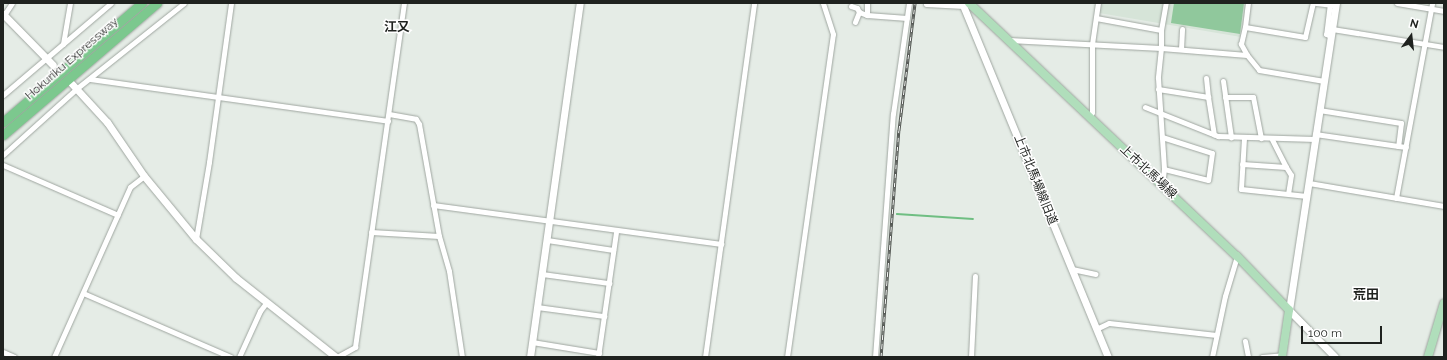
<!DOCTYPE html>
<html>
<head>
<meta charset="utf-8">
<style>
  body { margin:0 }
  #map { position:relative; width:1447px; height:360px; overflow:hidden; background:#e5ece6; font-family:Raleway,"Noto Sans JP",sans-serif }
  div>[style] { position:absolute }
  .built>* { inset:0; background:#d6e4d8 }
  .green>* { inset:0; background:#90c89c }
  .stream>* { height:1.5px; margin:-0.75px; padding:0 0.75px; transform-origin:0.75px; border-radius:0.75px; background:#6fbe82 }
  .roads { filter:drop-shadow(0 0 1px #9fa6a0) drop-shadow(0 0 1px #9fa6a0) }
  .street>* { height:5px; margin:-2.5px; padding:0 2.5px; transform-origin:2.5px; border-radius:2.5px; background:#fff }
  .secondary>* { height:7px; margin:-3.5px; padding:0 3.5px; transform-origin:3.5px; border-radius:3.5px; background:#fff }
  .primary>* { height:8px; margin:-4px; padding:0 4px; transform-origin:4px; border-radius:4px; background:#b0debb }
  .highway>* { height:9px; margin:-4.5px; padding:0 4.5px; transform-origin:4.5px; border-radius:4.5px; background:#7cc88e }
  .rail>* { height:3px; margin-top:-1.5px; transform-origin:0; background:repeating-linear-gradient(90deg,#fff 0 4.5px,#525652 0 9px); box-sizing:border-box; border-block:1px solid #525652 }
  span { translate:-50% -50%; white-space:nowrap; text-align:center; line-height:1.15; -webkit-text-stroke:3px #fff; paint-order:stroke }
  .street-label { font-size:12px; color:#1f221f }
  .neighbourhood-label { font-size:13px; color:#1f221f; font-weight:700 }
  .frame { position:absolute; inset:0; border:4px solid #1f221f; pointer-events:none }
  .north { position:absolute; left:1391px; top:16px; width:40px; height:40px; -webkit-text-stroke:3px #fff; paint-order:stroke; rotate:15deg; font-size:11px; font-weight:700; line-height:16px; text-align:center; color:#1f221f }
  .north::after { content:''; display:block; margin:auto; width:14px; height:18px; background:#1f221f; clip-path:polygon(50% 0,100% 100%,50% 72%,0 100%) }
  .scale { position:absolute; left:1301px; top:326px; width:81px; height:18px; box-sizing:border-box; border:2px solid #1f221f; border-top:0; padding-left:5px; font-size:12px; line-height:14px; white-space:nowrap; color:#1f221f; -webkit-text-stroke:3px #fff; paint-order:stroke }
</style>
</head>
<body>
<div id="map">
  <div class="built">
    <div style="clip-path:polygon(1101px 3px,1246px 3px,1241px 37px,1099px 13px)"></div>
  </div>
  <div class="green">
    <div style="clip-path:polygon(1174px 3px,1244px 3px,1240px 34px,1171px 23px)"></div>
  </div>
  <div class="stream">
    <div style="left:897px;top:214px;width:76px;rotate:3.8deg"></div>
  </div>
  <div class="roads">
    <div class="street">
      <div style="left:1316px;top:3px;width:17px;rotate:7deg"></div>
      <div style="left:1330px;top:3px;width:31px;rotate:97deg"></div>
      <div style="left:1326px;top:34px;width:5px;rotate:22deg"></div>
      <div style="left:1397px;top:3px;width:48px;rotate:9.7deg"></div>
      <div style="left:926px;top:4px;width:38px;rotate:3deg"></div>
      <div style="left:851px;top:6px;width:6px;rotate:18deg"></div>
      <div style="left:857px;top:8px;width:4px;rotate:63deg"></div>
      <div style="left:4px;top:15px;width:14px;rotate:-56deg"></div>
      <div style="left:867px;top:15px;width:40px;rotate:4.3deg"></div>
      <div style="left:1096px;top:18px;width:66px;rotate:10.5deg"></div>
      <div style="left:1161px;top:30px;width:18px;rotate:90deg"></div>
      <div style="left:1161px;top:48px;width:86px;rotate:4.7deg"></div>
      <div style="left:1247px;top:55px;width:19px;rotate:51deg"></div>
      <div style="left:1259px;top:70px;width:66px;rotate:9.6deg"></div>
      <div style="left:855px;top:22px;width:11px;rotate:-68deg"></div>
      <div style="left:859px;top:12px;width:9px;rotate:21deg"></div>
      <div style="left:867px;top:15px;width:12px;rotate:-90deg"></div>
      <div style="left:1245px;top:27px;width:24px;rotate:-83deg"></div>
      <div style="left:1332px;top:29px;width:113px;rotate:9.1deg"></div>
      <div style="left:1161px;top:30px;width:27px;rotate:-80deg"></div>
      <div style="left:1009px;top:40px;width:152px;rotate:3deg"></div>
      <div style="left:1161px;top:48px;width:30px;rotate:96deg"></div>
      <div style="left:1158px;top:78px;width:91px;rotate:86.2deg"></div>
      <div style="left:1164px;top:169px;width:16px;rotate:97deg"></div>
      <div style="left:63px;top:44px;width:42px;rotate:-80.3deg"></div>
      <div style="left:1181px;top:49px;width:20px;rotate:-87deg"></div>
      <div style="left:1247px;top:55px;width:13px;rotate:-119deg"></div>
      <div style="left:1241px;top:44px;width:17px;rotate:-77deg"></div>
      <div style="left:1245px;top:27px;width:61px;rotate:9.5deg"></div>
      <div style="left:1305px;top:37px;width:35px;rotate:-77deg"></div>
      <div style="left:90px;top:79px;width:301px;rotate:8deg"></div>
      <div style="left:1223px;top:81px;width:57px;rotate:81.9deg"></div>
      <div style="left:1158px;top:89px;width:51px;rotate:9.1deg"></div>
      <div style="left:1208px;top:97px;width:19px;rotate:-96deg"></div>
      <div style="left:3px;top:95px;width:142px;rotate:-40.4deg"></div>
      <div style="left:1208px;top:97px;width:38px;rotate:81deg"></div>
      <div style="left:1225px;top:97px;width:28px"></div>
      <div style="left:1253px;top:97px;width:42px;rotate:79deg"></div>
      <div style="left:1145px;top:107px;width:79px;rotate:21.7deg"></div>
      <div style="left:1218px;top:136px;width:97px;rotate:1.8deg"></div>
      <div style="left:1319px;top:110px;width:83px;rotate:9deg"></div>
      <div style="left:1401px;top:123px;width:23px;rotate:97deg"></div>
      <div style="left:1398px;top:146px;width:8px;rotate:7deg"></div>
      <div style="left:389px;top:114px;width:27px;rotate:10deg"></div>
      <div style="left:416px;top:119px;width:6px;rotate:59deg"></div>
      <div style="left:419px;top:124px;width:114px;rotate:79.9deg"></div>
      <div style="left:439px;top:236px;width:36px;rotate:74deg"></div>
      <div style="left:449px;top:271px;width:87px;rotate:81.4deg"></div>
      <div style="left:1090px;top:117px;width:5px;rotate:-68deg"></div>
      <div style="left:1092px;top:112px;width:68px;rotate:-90deg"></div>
      <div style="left:1092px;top:44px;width:41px;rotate:-81.7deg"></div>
      <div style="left:1315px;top:134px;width:84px;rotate:8.2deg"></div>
      <div style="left:1162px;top:137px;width:52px;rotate:17.7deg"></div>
      <div style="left:1212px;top:153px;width:27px;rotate:98deg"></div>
      <div style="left:1208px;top:180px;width:45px;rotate:-166deg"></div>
      <div style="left:1244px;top:138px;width:51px;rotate:93.4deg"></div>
      <div style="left:1241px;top:189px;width:66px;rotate:6.1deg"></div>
      <div style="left:3px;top:155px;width:98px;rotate:-42.1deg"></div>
      <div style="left:76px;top:89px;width:138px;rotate:-38.5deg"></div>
      <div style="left:1242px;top:164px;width:44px;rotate:3.9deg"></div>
      <div style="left:1286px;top:167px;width:31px;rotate:-117deg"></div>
      <div style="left:3px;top:165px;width:125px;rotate:23.5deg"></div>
      <div style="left:1286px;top:167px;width:9px;rotate:58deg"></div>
      <div style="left:1291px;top:175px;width:18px;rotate:99deg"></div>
      <div style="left:1309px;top:183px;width:137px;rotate:9.7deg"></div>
      <div style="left:1396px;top:198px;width:198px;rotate:-79.5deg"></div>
      <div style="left:433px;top:205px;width:291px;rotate:7.7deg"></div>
      <div style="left:371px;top:232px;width:68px;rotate:3.4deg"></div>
      <div style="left:196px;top:239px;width:78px;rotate:-80.4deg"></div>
      <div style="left:209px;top:162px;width:161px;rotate:-82.1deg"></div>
      <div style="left:547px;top:240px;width:67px;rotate:8.6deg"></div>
      <div style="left:1072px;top:269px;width:24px;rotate:12deg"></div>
      <div style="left:542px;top:274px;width:68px;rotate:7.7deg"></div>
      <div style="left:83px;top:293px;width:161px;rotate:23.4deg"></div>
      <div style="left:537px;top:307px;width:68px;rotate:7.7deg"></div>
      <div style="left:1096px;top:329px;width:14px;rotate:-25deg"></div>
      <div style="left:1109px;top:323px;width:108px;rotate:6.4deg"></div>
      <div style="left:1245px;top:341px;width:16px;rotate:79deg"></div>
      <div style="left:532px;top:342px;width:68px;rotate:9.3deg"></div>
      <div style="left:3px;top:352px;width:12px;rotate:24deg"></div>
      <div style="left:54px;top:357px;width:186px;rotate:-65.9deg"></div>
      <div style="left:130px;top:187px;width:18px;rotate:-38deg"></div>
      <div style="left:239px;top:357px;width:51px;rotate:-65.5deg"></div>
      <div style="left:260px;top:311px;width:10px;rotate:-53deg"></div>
      <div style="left:337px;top:357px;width:21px;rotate:-29deg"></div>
      <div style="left:355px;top:347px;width:347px;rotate:-81.9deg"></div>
      <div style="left:598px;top:357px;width:126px;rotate:-81.8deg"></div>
      <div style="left:705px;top:357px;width:357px;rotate:-82.1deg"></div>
      <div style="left:787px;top:357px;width:326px;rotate:-81.9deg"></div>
      <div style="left:833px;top:34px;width:33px;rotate:-108deg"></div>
      <div style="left:875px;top:357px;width:244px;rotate:-85.8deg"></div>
      <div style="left:893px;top:114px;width:112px;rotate:-81.8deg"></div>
      <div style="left:971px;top:357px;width:81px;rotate:-87.2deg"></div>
      <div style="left:1212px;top:357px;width:62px;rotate:-78deg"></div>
      <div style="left:1225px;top:296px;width:42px;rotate:-73.3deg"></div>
      <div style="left:1262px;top:357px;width:21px;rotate:-5deg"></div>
    </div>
    <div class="secondary">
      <div style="left:962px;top:3px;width:383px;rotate:67.6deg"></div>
      <div style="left:3px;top:14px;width:71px;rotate:45.6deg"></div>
      <div style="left:72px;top:84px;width:52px;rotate:47.4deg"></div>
      <div style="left:107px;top:122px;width:65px;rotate:55.6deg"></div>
      <div style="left:144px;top:176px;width:82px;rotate:50.5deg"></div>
      <div style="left:196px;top:239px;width:56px;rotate:44.3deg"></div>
      <div style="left:236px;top:278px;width:127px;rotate:38.3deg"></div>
      <div style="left:530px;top:357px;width:358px;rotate:-82deg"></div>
      <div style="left:1335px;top:357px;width:66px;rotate:-134.4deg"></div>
      <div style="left:1289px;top:310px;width:311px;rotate:-81.3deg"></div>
    </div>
    <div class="primary">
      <div style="left:969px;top:3px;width:369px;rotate:43.4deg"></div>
      <div style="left:1237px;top:256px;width:75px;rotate:46.1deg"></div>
      <div style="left:1289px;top:310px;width:48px;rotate:98.5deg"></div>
      <div style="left:1428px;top:357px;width:56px;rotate:-73.5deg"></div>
    </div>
    <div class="highway">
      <div style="left:3px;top:122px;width:183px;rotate:-40.6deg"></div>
      <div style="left:3px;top:135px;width:203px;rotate:-40.6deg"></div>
    </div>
  </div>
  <div class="rail">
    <div style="left:881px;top:357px;width:228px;rotate:-85.5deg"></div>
    <div style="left:899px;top:130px;width:128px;rotate:-82.8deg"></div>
  </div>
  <div class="street-label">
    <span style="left:72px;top:59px;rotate:-41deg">Hokuriku Expressway</span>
    <span style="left:1148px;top:172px;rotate:43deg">上市北馬場線</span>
    <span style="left:1035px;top:180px;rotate:68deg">上市北馬場線旧道</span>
  </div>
  <div class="neighbourhood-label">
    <span style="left:397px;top:27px">江又</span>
    <span style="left:1366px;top:295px">荒田</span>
  </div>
  <div class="frame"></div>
  <div class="north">N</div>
  <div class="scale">100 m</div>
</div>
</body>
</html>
